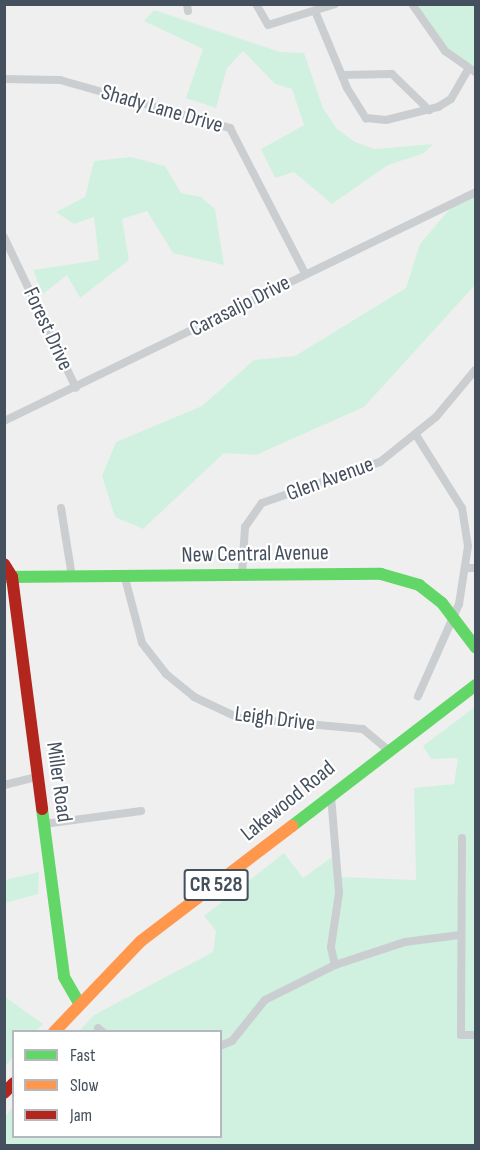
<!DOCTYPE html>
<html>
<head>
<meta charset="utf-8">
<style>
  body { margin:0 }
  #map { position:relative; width:480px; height:1150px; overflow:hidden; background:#f0efef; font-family:"Sofia Sans Condensed",sans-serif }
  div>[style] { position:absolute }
  .green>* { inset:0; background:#d1f1e0 }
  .street>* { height:8px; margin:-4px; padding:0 4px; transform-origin:4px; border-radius:4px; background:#cbced0 }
  .fast>* { height:12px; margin:-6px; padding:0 6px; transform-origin:6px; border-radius:6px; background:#63d668 }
  .slow>* { height:12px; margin:-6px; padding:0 6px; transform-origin:6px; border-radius:6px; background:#ff974d }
  .jam>* { height:12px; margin:-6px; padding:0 6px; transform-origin:6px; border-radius:6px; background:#b3261e }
  span { translate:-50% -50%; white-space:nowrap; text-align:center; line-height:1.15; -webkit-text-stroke:4.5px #fff; paint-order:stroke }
  .shield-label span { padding:2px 4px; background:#fff; border:2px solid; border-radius:4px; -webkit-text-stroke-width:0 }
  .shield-label { font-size:21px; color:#45505e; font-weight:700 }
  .street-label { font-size:22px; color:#45505e }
  .frame { position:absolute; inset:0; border:6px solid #45505e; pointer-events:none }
  .legend { position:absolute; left:12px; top:1030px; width:210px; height:108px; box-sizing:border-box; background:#fff; border:2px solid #b5b9bf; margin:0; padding:8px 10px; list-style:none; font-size:18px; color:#45505e }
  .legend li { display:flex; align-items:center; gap:12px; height:30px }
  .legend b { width:30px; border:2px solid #b5b9bf }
</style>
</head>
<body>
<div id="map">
  <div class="green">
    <div style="clip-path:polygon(412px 5px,475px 5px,475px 73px,456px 62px)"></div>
    <div style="clip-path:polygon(154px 10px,280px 52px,304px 53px,323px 108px,337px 129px,355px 142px,374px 149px,433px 144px,424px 153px,388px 165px,332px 204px,294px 172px,275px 178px,261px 149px,304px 125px,292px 89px,275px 84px,243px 51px,227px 68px,216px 108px,186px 98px,203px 49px,144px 21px)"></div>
    <div style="clip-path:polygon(131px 157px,165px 166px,181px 193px,201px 197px,215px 209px,224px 265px,173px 253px,147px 211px,122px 219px,129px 260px,80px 298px,67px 275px,43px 294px,33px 270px,99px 260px,94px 217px,74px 224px,56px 212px,85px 197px,94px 161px)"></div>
    <div style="clip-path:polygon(475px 194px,475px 285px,364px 407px,256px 455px,224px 453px,143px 529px,115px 517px,102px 476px,116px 442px,202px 406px,254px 360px,295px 356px,406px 288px,420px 244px,454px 204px)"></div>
    <div style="clip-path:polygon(475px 707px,475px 1145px,5px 1146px,5px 1117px,13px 1107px,14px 1136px,220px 1136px,220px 1032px,79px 1031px,94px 1015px,213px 952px,216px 931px,204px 916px,284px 853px,303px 878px,339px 852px,340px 877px,416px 880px,414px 788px,454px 784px,458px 758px,431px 759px,423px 746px)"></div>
    <div style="clip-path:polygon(39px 872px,38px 894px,5px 903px,5px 880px)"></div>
    <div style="clip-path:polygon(4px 996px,43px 1024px,36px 1031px,14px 1032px,13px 1057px,5px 1067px)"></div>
  </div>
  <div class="street">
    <div style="left:187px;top:4px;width:7px;rotate:82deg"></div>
    <div style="left:256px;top:4px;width:24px;rotate:60deg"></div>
    <div style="left:268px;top:25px;width:70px;rotate:-17.4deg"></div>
    <div style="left:412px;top:4px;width:57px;rotate:54.9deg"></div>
    <div style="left:445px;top:51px;width:38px;rotate:35deg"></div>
    <div style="left:315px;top:11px;width:83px;rotate:67.4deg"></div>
    <div style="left:347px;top:88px;width:36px;rotate:58deg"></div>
    <div style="left:366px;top:118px;width:20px;rotate:6deg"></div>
    <div style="left:386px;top:120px;width:54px;rotate:-14deg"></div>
    <div style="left:438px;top:107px;width:15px;rotate:-32deg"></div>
    <div style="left:451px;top:99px;width:34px;rotate:-60deg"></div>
    <div style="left:342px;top:75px;width:50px;rotate:-1.1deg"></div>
    <div style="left:392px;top:74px;width:52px;rotate:44.2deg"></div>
    <div style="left:4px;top:79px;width:56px;rotate:1deg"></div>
    <div style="left:60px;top:80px;width:177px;rotate:15.8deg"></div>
    <div style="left:230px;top:128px;width:163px;rotate:62.7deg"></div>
    <div style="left:4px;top:237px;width:167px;rotate:64.5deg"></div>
    <div style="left:4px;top:421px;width:525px;rotate:-25.88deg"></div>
    <div style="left:416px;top:435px;width:86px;rotate:57.8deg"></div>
    <div style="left:462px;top:508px;width:38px;rotate:81deg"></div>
    <div style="left:468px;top:546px;width:59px;rotate:98.8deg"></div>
    <div style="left:459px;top:604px;width:101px;rotate:114deg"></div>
    <div style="left:61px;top:508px;width:70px;rotate:80.9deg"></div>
    <div style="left:465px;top:568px;width:11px"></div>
    <div style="left:242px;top:575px;width:48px;rotate:-86.4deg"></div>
    <div style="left:245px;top:527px;width:29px;rotate:-55deg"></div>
    <div style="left:262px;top:503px;width:125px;rotate:-19.2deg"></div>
    <div style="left:380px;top:462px;width:72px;rotate:-38.8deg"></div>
    <div style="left:436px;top:417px;width:62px;rotate:-50.2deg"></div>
    <div style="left:125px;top:578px;width:67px;rotate:75.3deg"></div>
    <div style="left:142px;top:643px;width:39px;rotate:52deg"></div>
    <div style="left:166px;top:674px;width:36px;rotate:39deg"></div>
    <div style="left:194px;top:697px;width:50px;rotate:25deg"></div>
    <div style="left:239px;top:718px;width:124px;rotate:5.1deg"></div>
    <div style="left:363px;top:729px;width:31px;rotate:40deg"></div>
    <div style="left:4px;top:785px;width:34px;rotate:-14deg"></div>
    <div style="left:44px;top:824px;width:98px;rotate:-7.6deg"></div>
    <div style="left:462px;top:838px;width:197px;rotate:90.3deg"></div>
    <div style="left:461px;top:1035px;width:15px"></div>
    <div style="left:335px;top:965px;width:74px;rotate:-18.2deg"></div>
    <div style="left:405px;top:942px;width:55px;rotate:-7.3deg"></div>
    <div style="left:98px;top:1028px;width:6px;rotate:39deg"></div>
    <div style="left:220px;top:1046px;width:13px;rotate:-23deg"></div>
    <div style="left:232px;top:1041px;width:53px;rotate:-51.2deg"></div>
    <div style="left:265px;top:1000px;width:78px;rotate:-26.6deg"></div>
    <div style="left:335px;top:965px;width:18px;rotate:-103deg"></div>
    <div style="left:331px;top:947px;width:55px;rotate:-81.6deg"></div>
    <div style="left:339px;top:893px;width:98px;rotate:-94.7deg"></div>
  </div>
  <div class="fast">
    <div style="left:4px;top:577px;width:377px;rotate:-0.5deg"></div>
    <div style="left:381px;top:574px;width:40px;rotate:16deg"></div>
    <div style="left:419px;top:585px;width:29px;rotate:38deg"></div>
    <div style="left:442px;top:603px;width:56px;rotate:52.9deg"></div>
    <div style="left:42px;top:809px;width:169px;rotate:82.5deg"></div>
    <div style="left:64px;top:977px;width:30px;rotate:60deg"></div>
    <div style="left:292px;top:826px;width:232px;rotate:-37.5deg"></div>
  </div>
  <div class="slow">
    <div style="left:54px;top:1032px;width:126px;rotate:-46.3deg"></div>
    <div style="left:141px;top:941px;width:190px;rotate:-37.3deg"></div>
  </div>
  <div class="jam">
    <div style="left:4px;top:564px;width:15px;rotate:58deg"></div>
    <div style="left:12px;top:577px;width:234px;rotate:82.6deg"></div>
    <div style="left:4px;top:1093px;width:14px;rotate:-45deg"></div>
  </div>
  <div class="shield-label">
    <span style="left:216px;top:885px">CR 528</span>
  </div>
  <div class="street-label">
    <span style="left:162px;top:109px;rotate:16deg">Shady Lane Drive</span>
    <span style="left:240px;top:306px;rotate:-27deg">Carasaljo Drive</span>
    <span style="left:48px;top:329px;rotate:65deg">Forest Drive</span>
    <span style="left:330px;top:479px;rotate:-20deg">Glen Avenue</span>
    <span style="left:255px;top:554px;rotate:-1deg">New Central Avenue</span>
    <span style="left:275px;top:719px;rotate:7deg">Leigh Drive</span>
    <span style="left:59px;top:782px;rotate:82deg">Miller Road</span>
    <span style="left:288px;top:801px;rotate:-39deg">Lakewood Road</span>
  </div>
  <div class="frame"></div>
  <ul class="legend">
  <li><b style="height:8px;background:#63d668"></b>Fast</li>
  <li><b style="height:8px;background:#ff974d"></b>Slow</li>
  <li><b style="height:8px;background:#b3261e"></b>Jam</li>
  </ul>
</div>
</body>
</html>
